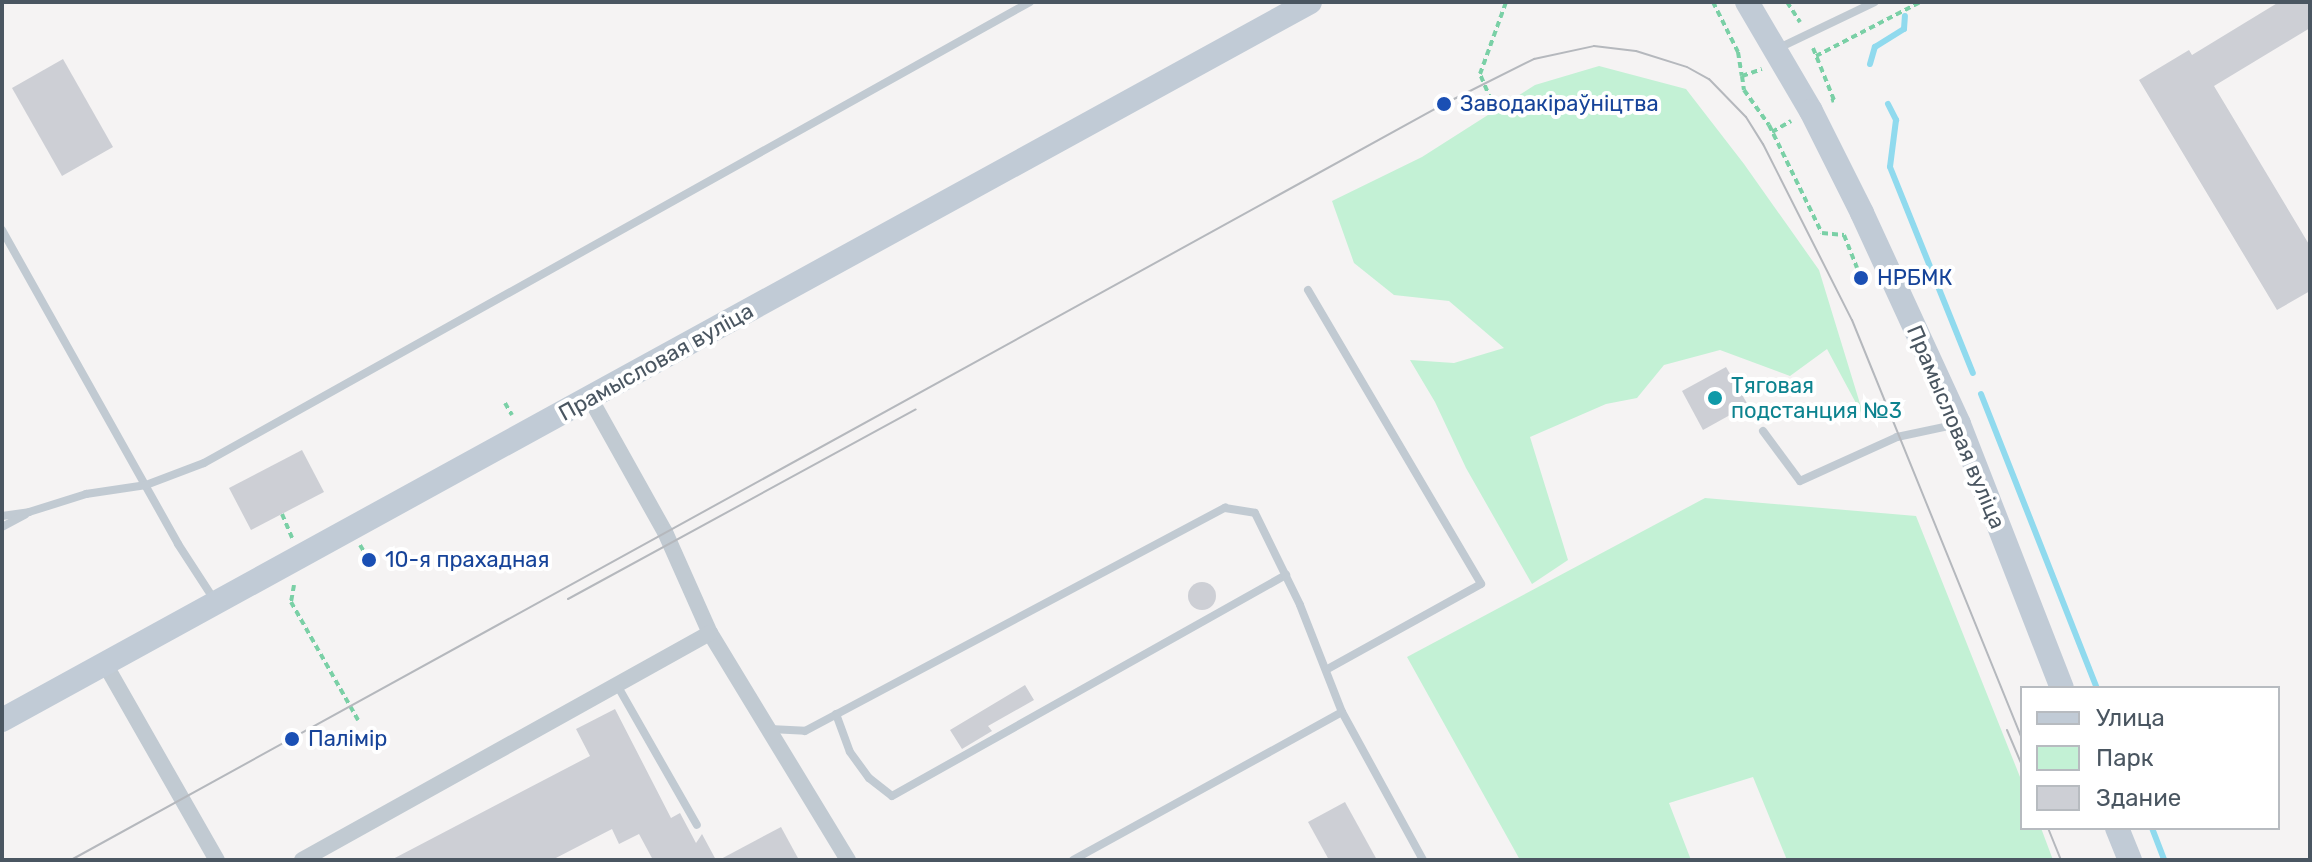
<!DOCTYPE html>
<html>
<head>
<meta charset="utf-8">
<style>
  body { margin:0 }
  #map { position:relative; width:2312px; height:862px; overflow:hidden; background:#f5f3f3; font-family:Rubik,sans-serif }
  div>[style] { position:absolute }
  .green>* { inset:0; background:#c3f1d5 }
  .stream>* { height:6px; margin:-3px; padding:0 3px; transform-origin:3px; border-radius:3px; background:#90daee }
  .building>* { inset:0; background:#cdcfd5 }
  .round { border-radius:50% }
  .path>* { height:4px; margin-top:-2px; transform-origin:0; background:repeating-linear-gradient(90deg,#7ad0a6 0 6px,transparent 0 10px) }
  .lane>* { height:8px; margin:-4px; padding:0 4px; transform-origin:4px; border-radius:4px; background:#c1cad2 }
  .street>* { height:16px; margin:-8px; padding:0 8px; transform-origin:8px; border-radius:8px; background:#c1cad2 }
  .secondary>* { height:24px; margin:-12px; padding:0 12px; transform-origin:12px; border-radius:12px; background:#c1cbd6 }
  .tram>* { height:2px; margin:-1px; padding:0 1px; transform-origin:1px; border-radius:1px; background:#b5b8bd }
  .dots>* { width:22px; height:22px; translate:-50% -50%; box-sizing:border-box; border:4px solid #fff; border-radius:50% }
  span { translate:-50% -50%; white-space:nowrap; text-align:center; line-height:1.15; -webkit-text-stroke:8px #fff; paint-order:stroke }
  .transit-label { font-size:22px; color:#164399 }
  .left { translate:0 -50%; text-align:left }
  .street-label { font-size:22px; color:#4a5661 }
  .culture-label { font-size:22px; color:#0d838f }
  .frame { position:absolute; inset:0; border:4px solid #4a5661; pointer-events:none }
  .legend { position:absolute; left:2020px; top:686px; width:260px; height:144px; box-sizing:border-box; background:#fff; border:2px solid #b7bbc0; margin:0; padding:10px 14px; list-style:none; font-size:24px; color:#4a5661 }
  .legend li { display:flex; align-items:center; gap:16px; height:40px }
  .legend b { width:40px; border:2px solid #b7bbc0 }
</style>
</head>
<body>
<div id="map">
  <div class="green">
    <div style="clip-path:polygon(1599px 66px,1686px 89px,1744px 164px,1819px 270px,1865px 420px,1827px 349px,1790px 376px,1720px 350px,1664px 365px,1637px 398px,1606px 404px,1530px 437px,1568px 560px,1532px 584px,1466px 468px,1435px 402px,1410px 360px,1454px 363px,1504px 348px,1449px 301px,1394px 295px,1354px 263px,1332px 201px,1422px 157px,1535px 85px)"></div>
    <div style="clip-path:polygon(1705px 498px,1916px 516px,2022px 782px,2022px 828px,2041px 828px,2053px 860px,1787px 860px,1753px 777px,1669px 803px,1691px 860px,1520px 860px,1407px 657px)"></div>
  </div>
  <div class="stream">
    <div style="left:1870px;top:64px;width:18px;rotate:-74deg"></div>
    <div style="left:1875px;top:47px;width:34px;rotate:-32deg"></div>
    <div style="left:1904px;top:29px;width:13px;rotate:-86deg"></div>
    <div style="left:1888px;top:104px;width:18px;rotate:63deg"></div>
    <div style="left:1896px;top:120px;width:47px;rotate:97.3deg"></div>
    <div style="left:1890px;top:167px;width:222px;rotate:68.1deg"></div>
    <div style="left:1981px;top:394px;width:316px;rotate:68.5deg"></div>
    <div style="left:2152px;top:828px;width:34px;rotate:69deg"></div>
  </div>
  <div class="building">
    <div style="clip-path:polygon(2279px 2px,2310px 2px,2310px 28px,2214px 86px,2310px 246px,2310px 291px,2277px 310px,2139px 80px,2189px 50px,2192px 55px)"></div>
    <div style="clip-path:polygon(63px 59px,113px 147px,62px 176px,12px 88px)"></div>
    <div style="clip-path:polygon(1726px 367px,1748px 405px,1703px 430px,1682px 391px)"></div>
    <div style="clip-path:polygon(302px 450px,324px 492px,251px 530px,229px 488px)"></div>
    <div class="round" style="left:1188px;top:582px;width:28px;height:28px"></div>
    <div style="clip-path:polygon(1025px 685px,1034px 700px,988px 726px,992px 731px,962px 749px,950px 730px)"></div>
    <div style="clip-path:polygon(615px 709px,671px 818px,680px 813px,696px 843px,702px 834px,716px 860px,653px 860px,639px 834px,619px 844px,612px 829px,552px 860px,391px 860px,590px 756px,576px 729px)"></div>
    <div style="clip-path:polygon(1345px 802px,1377px 860px,1329px 860px,1308px 822px)"></div>
    <div style="clip-path:polygon(781px 827px,799px 860px,719px 860px)"></div>
  </div>
  <div class="path">
    <div style="left:1713px;top:2px;width:56px;rotate:63.4deg"></div>
    <div style="left:1738px;top:52px;width:24px;rotate:81deg"></div>
    <div style="left:1742px;top:76px;width:21px;rotate:-19deg"></div>
    <div style="left:1787px;top:2px;width:24px;rotate:57deg"></div>
    <div style="left:1813px;top:48px;width:56px;rotate:68deg"></div>
    <div style="left:1834px;top:100px;width:3px;rotate:162deg"></div>
    <div style="left:1816px;top:56px;width:117px;rotate:-27.4deg"></div>
    <div style="left:1742px;top:76px;width:14px;rotate:82deg"></div>
    <div style="left:1744px;top:90px;width:43px;rotate:54.5deg"></div>
    <div style="left:1769px;top:125px;width:120px;rotate:63.9deg"></div>
    <div style="left:1822px;top:233px;width:22px;rotate:5deg"></div>
    <div style="left:1844px;top:235px;width:46px;rotate:68.4deg"></div>
    <div style="left:1861px;top:278px;width:6px;rotate:-18deg"></div>
    <div style="left:1491px;top:100px;width:28px;rotate:-113deg"></div>
    <div style="left:1480px;top:74px;width:77px;rotate:-70.1deg"></div>
    <div style="left:1772px;top:132px;width:22px;rotate:-30deg"></div>
    <div style="left:505px;top:403px;width:14px;rotate:60deg"></div>
    <div style="left:282px;top:514px;width:26px;rotate:67deg"></div>
    <div style="left:360px;top:545px;width:17px;rotate:59deg"></div>
    <div style="left:294px;top:585px;width:17px;rotate:100deg"></div>
    <div style="left:291px;top:602px;width:136px;rotate:60.4deg"></div>
  </div>
  <div class="lane">
    <div style="left:1779px;top:48px;width:106px;rotate:-25.6deg"></div>
    <div style="left:2px;top:230px;width:360px;rotate:60.7deg"></div>
    <div style="left:178px;top:544px;width:68px;rotate:57deg"></div>
    <div style="left:1308px;top:290px;width:341px;rotate:59.5deg"></div>
    <div style="left:1481px;top:584px;width:177px;rotate:151deg"></div>
    <div style="left:1763px;top:431px;width:62px;rotate:53.5deg"></div>
    <div style="left:1800px;top:481px;width:107px;rotate:-24.4deg"></div>
    <div style="left:1897px;top:437px;width:62px;rotate:-12deg"></div>
    <div style="left:2px;top:516px;width:27px;rotate:-8deg"></div>
    <div style="left:29px;top:512px;width:60px;rotate:-17.5deg"></div>
    <div style="left:86px;top:494px;width:61px;rotate:-8.5deg"></div>
    <div style="left:146px;top:485px;width:62px;rotate:-20.8deg"></div>
    <div style="left:204px;top:463px;width:946px;rotate:-29.17deg"></div>
    <div style="left:2px;top:527px;width:26px;rotate:-28deg"></div>
    <div style="left:617px;top:685px;width:161px;rotate:60.3deg"></div>
    <div style="left:836px;top:714px;width:40px;rotate:69.8deg"></div>
    <div style="left:850px;top:752px;width:32px;rotate:54deg"></div>
    <div style="left:869px;top:778px;width:29px;rotate:38deg"></div>
    <div style="left:892px;top:796px;width:452px;rotate:-29.3deg"></div>
    <div style="left:770px;top:729px;width:35px;rotate:3deg"></div>
    <div style="left:805px;top:731px;width:476px;rotate:-28deg"></div>
    <div style="left:1225px;top:508px;width:30px;rotate:9deg"></div>
    <div style="left:1255px;top:513px;width:102px;rotate:63.9deg"></div>
    <div style="left:1300px;top:605px;width:115px;rotate:68.6deg"></div>
    <div style="left:1073px;top:860px;width:307px;rotate:-28.8deg"></div>
    <div style="left:1342px;top:712px;width:169px;rotate:61.3deg"></div>
  </div>
  <div class="street">
    <div style="left:590px;top:398px;width:154px;rotate:60.8deg"></div>
    <div style="left:665px;top:532px;width:111px;rotate:66deg"></div>
    <div style="left:710px;top:633px;width:266px;rotate:58.7deg"></div>
    <div style="left:105px;top:664px;width:226px;rotate:60.3deg"></div>
    <div style="left:302px;top:860px;width:467px;rotate:-29.1deg"></div>
  </div>
  <div class="secondary">
    <div style="left:1747px;top:2px;width:126px;rotate:59.6deg"></div>
    <div style="left:1811px;top:111px;width:114px;rotate:63.4deg"></div>
    <div style="left:1862px;top:213px;width:232px;rotate:65.3deg"></div>
    <div style="left:1959px;top:424px;width:283px;rotate:68.7deg"></div>
    <div style="left:2px;top:720px;width:1492px;rotate:-28.76deg"></div>
    <div style="left:2117px;top:828px;width:35px;rotate:68deg"></div>
  </div>
  <div class="tram">
    <div style="left:568px;top:599px;width:396px;rotate:-28.6deg"></div>
    <div style="left:2007px;top:730px;width:39px;rotate:67deg"></div>
    <div style="left:2048px;top:828px;width:35px;rotate:68deg"></div>
    <div style="left:71px;top:860px;width:1567px;rotate:-28.84deg"></div>
    <div style="left:1444px;top:104px;width:101px;rotate:-26.6deg"></div>
    <div style="left:1534px;top:59px;width:61px;rotate:-12.2deg"></div>
    <div style="left:1594px;top:46px;width:42px;rotate:6.8deg"></div>
    <div style="left:1636px;top:51px;width:53px;rotate:17.4deg"></div>
    <div style="left:1687px;top:67px;width:25px;rotate:29deg"></div>
    <div style="left:1709px;top:79px;width:53px;rotate:45.8deg"></div>
    <div style="left:1746px;top:117px;width:32px;rotate:58deg"></div>
    <div style="left:1763px;top:144px;width:197px;rotate:63.2deg"></div>
    <div style="left:1852px;top:320px;width:452px;rotate:67.9deg"></div>
  </div>
  <div class="dots">
    <div style="left:1444px;top:104px;background:#1a4fb4"></div>
    <div style="left:1861px;top:278px;background:#1a4fb4"></div>
    <div style="left:1715px;top:398px;background:#0f9aa8"></div>
    <div style="left:369px;top:560px;background:#1a4fb4"></div>
    <div style="left:292px;top:739px;background:#1a4fb4"></div>
  </div>
  <div class="transit-label">
    <span class="left" style="left:1460px;top:104px">Заводакіраўніцтва</span>
    <span class="left" style="left:1877px;top:278px">НРБМК</span>
    <span class="left" style="left:385px;top:560px">10-я прахадная</span>
    <span class="left" style="left:308px;top:739px">Палімір</span>
  </div>
  <div class="street-label">
    <span style="left:656px;top:362px;rotate:-29deg">Прамысловая вуліца</span>
    <span style="left:1956px;top:427px;rotate:67deg">Прамысловая вуліца</span>
  </div>
  <div class="culture-label">
    <span class="left" style="left:1731px;top:398px">Тяговая<br>подстанция №3</span>
  </div>
  <div class="frame"></div>
  <ul class="legend">
  <li><b style="height:10px;background:#c1cbd6"></b>Улица</li>
  <li><b style="height:22px;background:#c3f1d5"></b>Парк</li>
  <li><b style="height:22px;background:#cdcfd5"></b>Здание</li>
  </ul>
</div>
</body>
</html>
